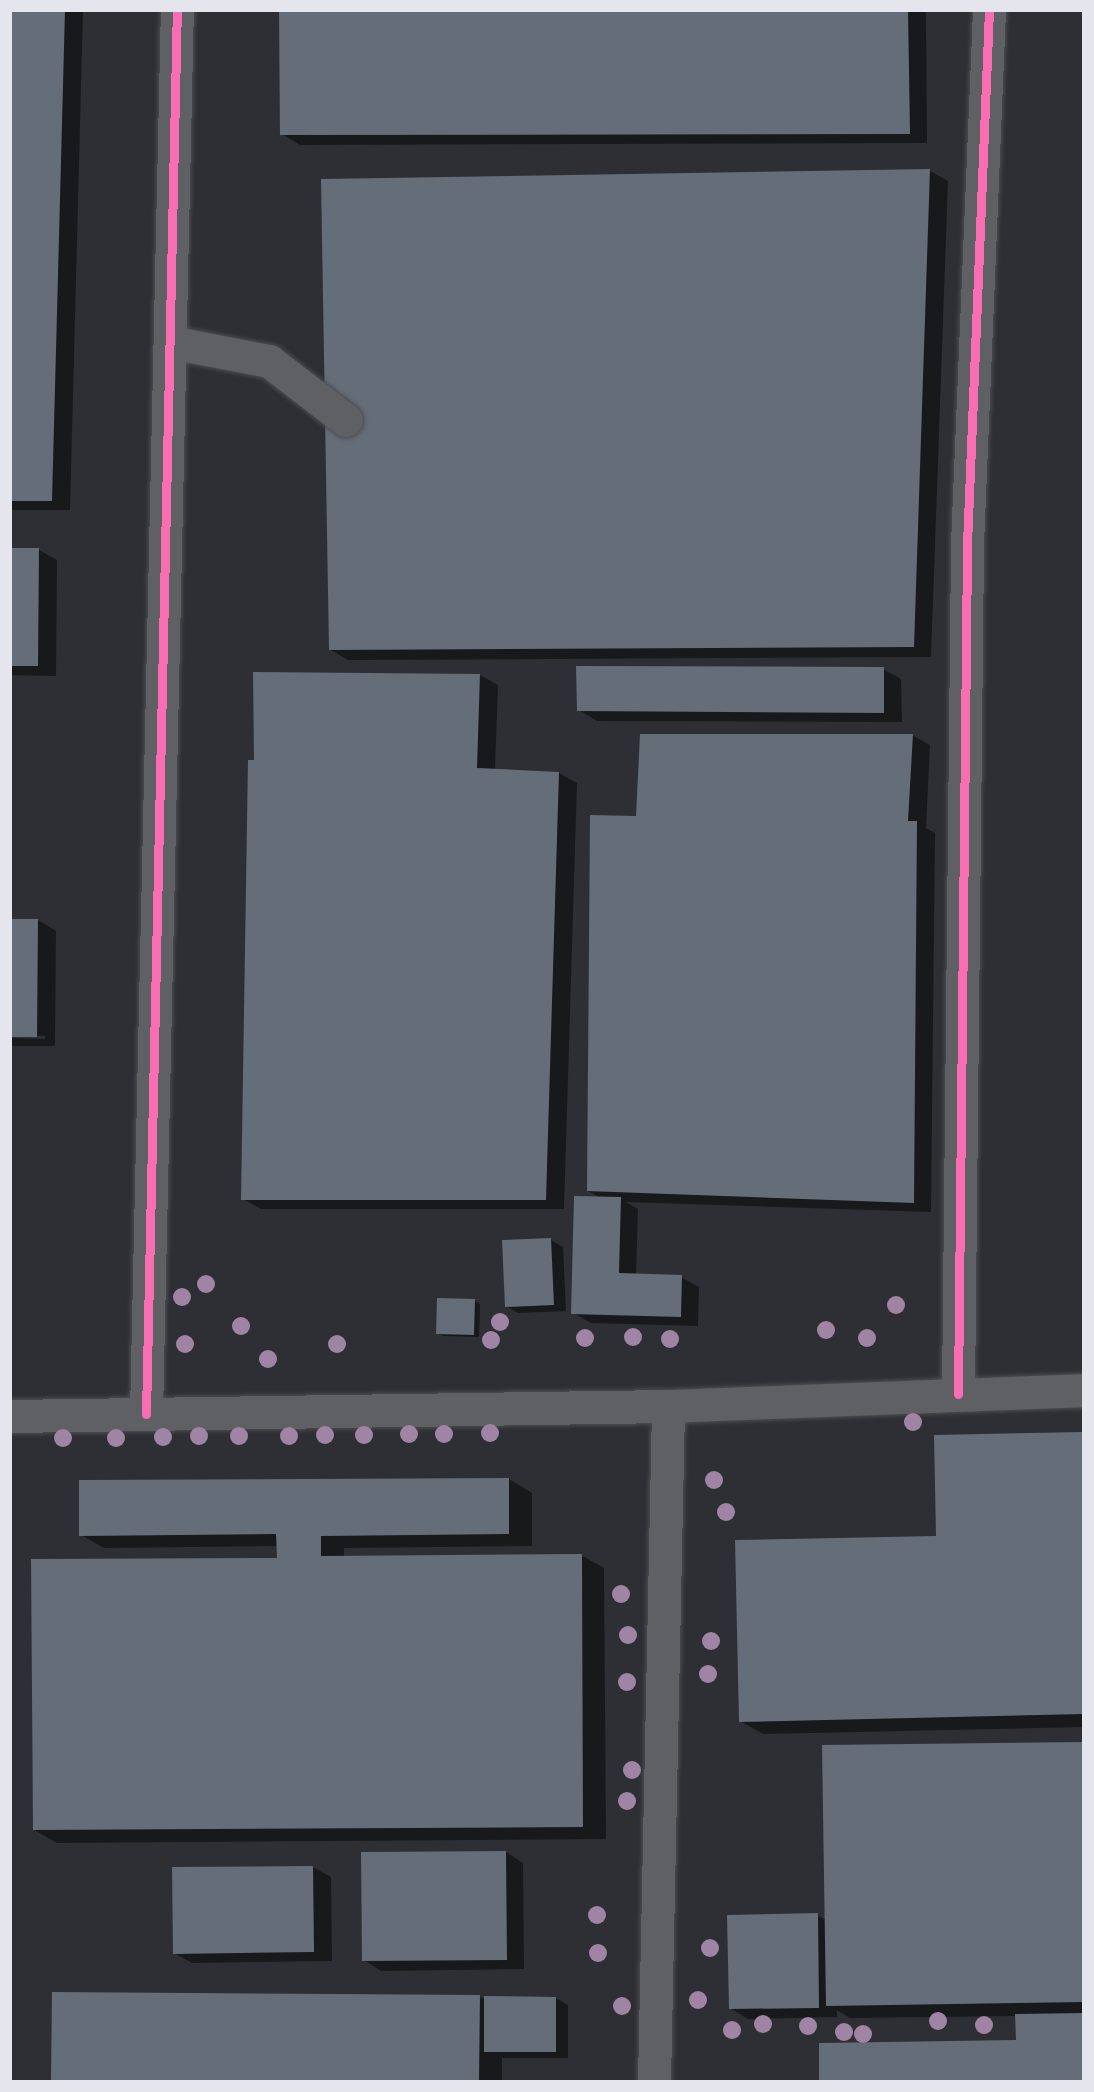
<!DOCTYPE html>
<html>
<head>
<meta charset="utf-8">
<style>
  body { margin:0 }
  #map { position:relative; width:1094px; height:2092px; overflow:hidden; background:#2e2f34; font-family:"Noto Sans",sans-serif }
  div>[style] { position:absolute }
  .shadow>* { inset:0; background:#0007 }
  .building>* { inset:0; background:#656d78 }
  .roads { filter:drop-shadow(0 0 2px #4c4d52) drop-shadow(0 0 2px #4c4d52) }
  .minor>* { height:33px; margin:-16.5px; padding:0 16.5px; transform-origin:16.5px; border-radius:16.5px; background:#5f6064 }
  .cycleway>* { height:9px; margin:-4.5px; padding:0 4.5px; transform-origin:4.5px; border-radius:4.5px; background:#f96db3 }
  .trees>* { width:18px; height:18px; margin:-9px; border-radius:50%; background:#a084a4 }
  span { translate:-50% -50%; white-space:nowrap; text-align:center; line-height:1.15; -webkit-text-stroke:6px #2b2d37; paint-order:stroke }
  .frame { position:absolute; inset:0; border:12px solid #e5e6ed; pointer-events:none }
</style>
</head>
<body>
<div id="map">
  <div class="shadow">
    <div style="clip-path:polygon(10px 10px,83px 10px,70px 510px,10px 510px)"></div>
    <div style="clip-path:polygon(280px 10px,926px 10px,927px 143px,300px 145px,282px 134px)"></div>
    <div style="clip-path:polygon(930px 171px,948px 181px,931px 657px,348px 660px,331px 650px)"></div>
    <div style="clip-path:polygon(10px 550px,39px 550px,57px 560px,56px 676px,10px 675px)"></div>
    <div style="clip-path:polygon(883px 669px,901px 679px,902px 722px,597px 721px,579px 710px)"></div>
    <div style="clip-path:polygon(480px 675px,498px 685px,495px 770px,559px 773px,577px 783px,564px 1209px,261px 1209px,243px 1199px,256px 762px)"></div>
    <div style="clip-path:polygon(912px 735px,930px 745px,926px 828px,935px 833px,931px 1212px,626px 1202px,638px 1209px,636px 1276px,681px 1277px,699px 1287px,698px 1326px,591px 1323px,573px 1313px,601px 1198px,588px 1191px,638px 817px)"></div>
    <div style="clip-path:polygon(38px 920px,56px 931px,55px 1046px,10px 1046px,10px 1038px,45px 1039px,45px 1036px,10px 1035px)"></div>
    <div style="clip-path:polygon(551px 1240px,563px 1247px,566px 1311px,518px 1313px,506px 1306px)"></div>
    <div style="clip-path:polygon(475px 1301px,480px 1304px,479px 1337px,443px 1336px,437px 1333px)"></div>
    <div style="clip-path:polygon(1084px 1433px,1084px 1727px,763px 1734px,740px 1721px,938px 1537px)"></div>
    <div style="clip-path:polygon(509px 1479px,532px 1493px,532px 1546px,344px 1548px,344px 1557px,581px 1555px,604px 1568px,606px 1839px,57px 1843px,34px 1830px,278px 1559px,278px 1546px,104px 1548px,81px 1535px)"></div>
    <div style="clip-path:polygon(1084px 1743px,1084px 2082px,1017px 2041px,1017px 2016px,850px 2018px,837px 2010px,837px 2017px,748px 2019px,730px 2008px,817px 1915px,826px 1920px)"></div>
    <div style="clip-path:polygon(506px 1852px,523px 1863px,524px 1969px,381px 1971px,364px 1960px)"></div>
    <div style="clip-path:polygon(313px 1867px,331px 1877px,332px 1961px,192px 1963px,174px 1953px)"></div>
    <div style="clip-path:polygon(480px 1997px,486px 2000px,556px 1998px,568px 2005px,568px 2058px,502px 2058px,502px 2082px,52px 2082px)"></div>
  </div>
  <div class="building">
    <div style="clip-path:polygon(10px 10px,65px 10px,52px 501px,10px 501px)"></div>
    <div style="clip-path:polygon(279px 10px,908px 10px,910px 134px,280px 135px)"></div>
    <div style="clip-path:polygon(930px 169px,914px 647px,329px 650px,321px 179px)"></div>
    <div style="clip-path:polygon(10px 548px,39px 548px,38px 666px,10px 666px)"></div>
    <div style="clip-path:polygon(576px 666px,884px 667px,884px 713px,577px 711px)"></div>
    <div style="clip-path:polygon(253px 672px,480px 674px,477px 768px,559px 772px,546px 1200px,241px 1200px,248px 760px,254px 760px)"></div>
    <div style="clip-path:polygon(640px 734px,913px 734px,908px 821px,917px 821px,914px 1203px,587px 1191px,590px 815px,636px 816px)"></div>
    <div style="clip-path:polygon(10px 919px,38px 919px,37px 1037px,10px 1037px)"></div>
    <div style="clip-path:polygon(574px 1196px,621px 1197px,619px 1273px,682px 1275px,681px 1317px,571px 1314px)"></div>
    <div style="clip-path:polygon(551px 1238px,554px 1305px,505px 1307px,502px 1240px)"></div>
    <div style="clip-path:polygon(437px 1298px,475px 1299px,474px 1335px,436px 1334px)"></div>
    <div style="clip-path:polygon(1084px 1432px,1084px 1714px,739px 1722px,735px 1540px,936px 1536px,934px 1435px)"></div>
    <div style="clip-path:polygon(509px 1478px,509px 1534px,321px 1536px,321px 1556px,582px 1554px,583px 1827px,33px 1830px,31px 1559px,277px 1558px,276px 1534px,79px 1536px,79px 1480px)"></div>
    <div style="clip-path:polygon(1084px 1742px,1084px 2002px,826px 2006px,822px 1745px)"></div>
    <div style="clip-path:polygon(506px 1851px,507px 1960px,362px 1961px,361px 1852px)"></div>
    <div style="clip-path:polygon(313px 1866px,314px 1952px,173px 1954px,172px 1867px)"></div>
    <div style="clip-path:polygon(818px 1913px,819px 2008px,729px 2009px,727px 1915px)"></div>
    <div style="clip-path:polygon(52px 1992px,480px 1995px,479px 2082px,51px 2082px)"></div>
    <div style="clip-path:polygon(484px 1996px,556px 1997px,556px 2052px,484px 2052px)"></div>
    <div style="clip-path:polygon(1084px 2013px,1084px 2082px,819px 2082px,819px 2043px,1016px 2040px,1015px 2014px)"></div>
  </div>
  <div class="roads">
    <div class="minor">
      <div style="left:170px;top:342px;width:101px;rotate:10.9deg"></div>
      <div style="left:269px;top:361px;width:97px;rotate:37.5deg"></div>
      <div style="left:958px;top:1394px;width:850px;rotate:-89.39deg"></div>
      <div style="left:967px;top:544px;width:534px;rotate:-87.64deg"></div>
      <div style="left:146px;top:1414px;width:1404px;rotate:-88.74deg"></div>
      <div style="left:10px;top:1416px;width:658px;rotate:-0.87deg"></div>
      <div style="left:668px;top:1406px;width:416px;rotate:-2.2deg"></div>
      <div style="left:654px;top:2082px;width:676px;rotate:-88.81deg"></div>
    </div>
  </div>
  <div class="cycleway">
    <div style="left:958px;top:1394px;width:850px;rotate:-89.39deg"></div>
    <div style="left:967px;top:544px;width:534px;rotate:-87.64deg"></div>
    <div style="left:146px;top:1414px;width:1404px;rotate:-88.74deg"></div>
  </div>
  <div class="trees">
    <div style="left:206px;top:1284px"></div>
    <div style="left:182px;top:1297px"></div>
    <div style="left:896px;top:1305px"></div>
    <div style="left:500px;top:1322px"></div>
    <div style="left:241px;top:1326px"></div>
    <div style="left:826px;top:1330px"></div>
    <div style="left:633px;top:1337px"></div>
    <div style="left:585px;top:1338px"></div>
    <div style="left:867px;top:1338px"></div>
    <div style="left:670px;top:1339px"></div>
    <div style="left:491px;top:1340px"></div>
    <div style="left:185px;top:1344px"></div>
    <div style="left:337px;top:1344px"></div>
    <div style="left:268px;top:1359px"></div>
    <div style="left:913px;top:1422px"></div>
    <div style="left:490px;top:1433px"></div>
    <div style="left:409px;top:1434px"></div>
    <div style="left:444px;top:1434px"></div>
    <div style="left:325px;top:1435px"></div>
    <div style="left:364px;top:1435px"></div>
    <div style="left:199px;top:1436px"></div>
    <div style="left:239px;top:1436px"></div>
    <div style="left:289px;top:1436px"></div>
    <div style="left:163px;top:1437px"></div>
    <div style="left:63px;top:1438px"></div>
    <div style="left:116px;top:1438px"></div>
    <div style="left:714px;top:1480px"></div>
    <div style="left:726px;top:1512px"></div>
    <div style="left:621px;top:1594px"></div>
    <div style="left:628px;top:1635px"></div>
    <div style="left:711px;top:1641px"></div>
    <div style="left:708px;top:1674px"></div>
    <div style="left:627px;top:1682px"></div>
    <div style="left:632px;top:1770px"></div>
    <div style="left:627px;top:1801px"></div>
    <div style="left:597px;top:1915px"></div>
    <div style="left:710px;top:1948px"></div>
    <div style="left:598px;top:1953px"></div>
    <div style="left:698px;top:2000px"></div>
    <div style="left:622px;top:2006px"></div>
    <div style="left:938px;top:2021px"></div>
    <div style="left:763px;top:2024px"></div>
    <div style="left:984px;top:2025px"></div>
    <div style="left:808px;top:2026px"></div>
    <div style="left:732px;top:2030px"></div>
    <div style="left:844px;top:2032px"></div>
    <div style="left:863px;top:2034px"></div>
  </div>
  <div class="frame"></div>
</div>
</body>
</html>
